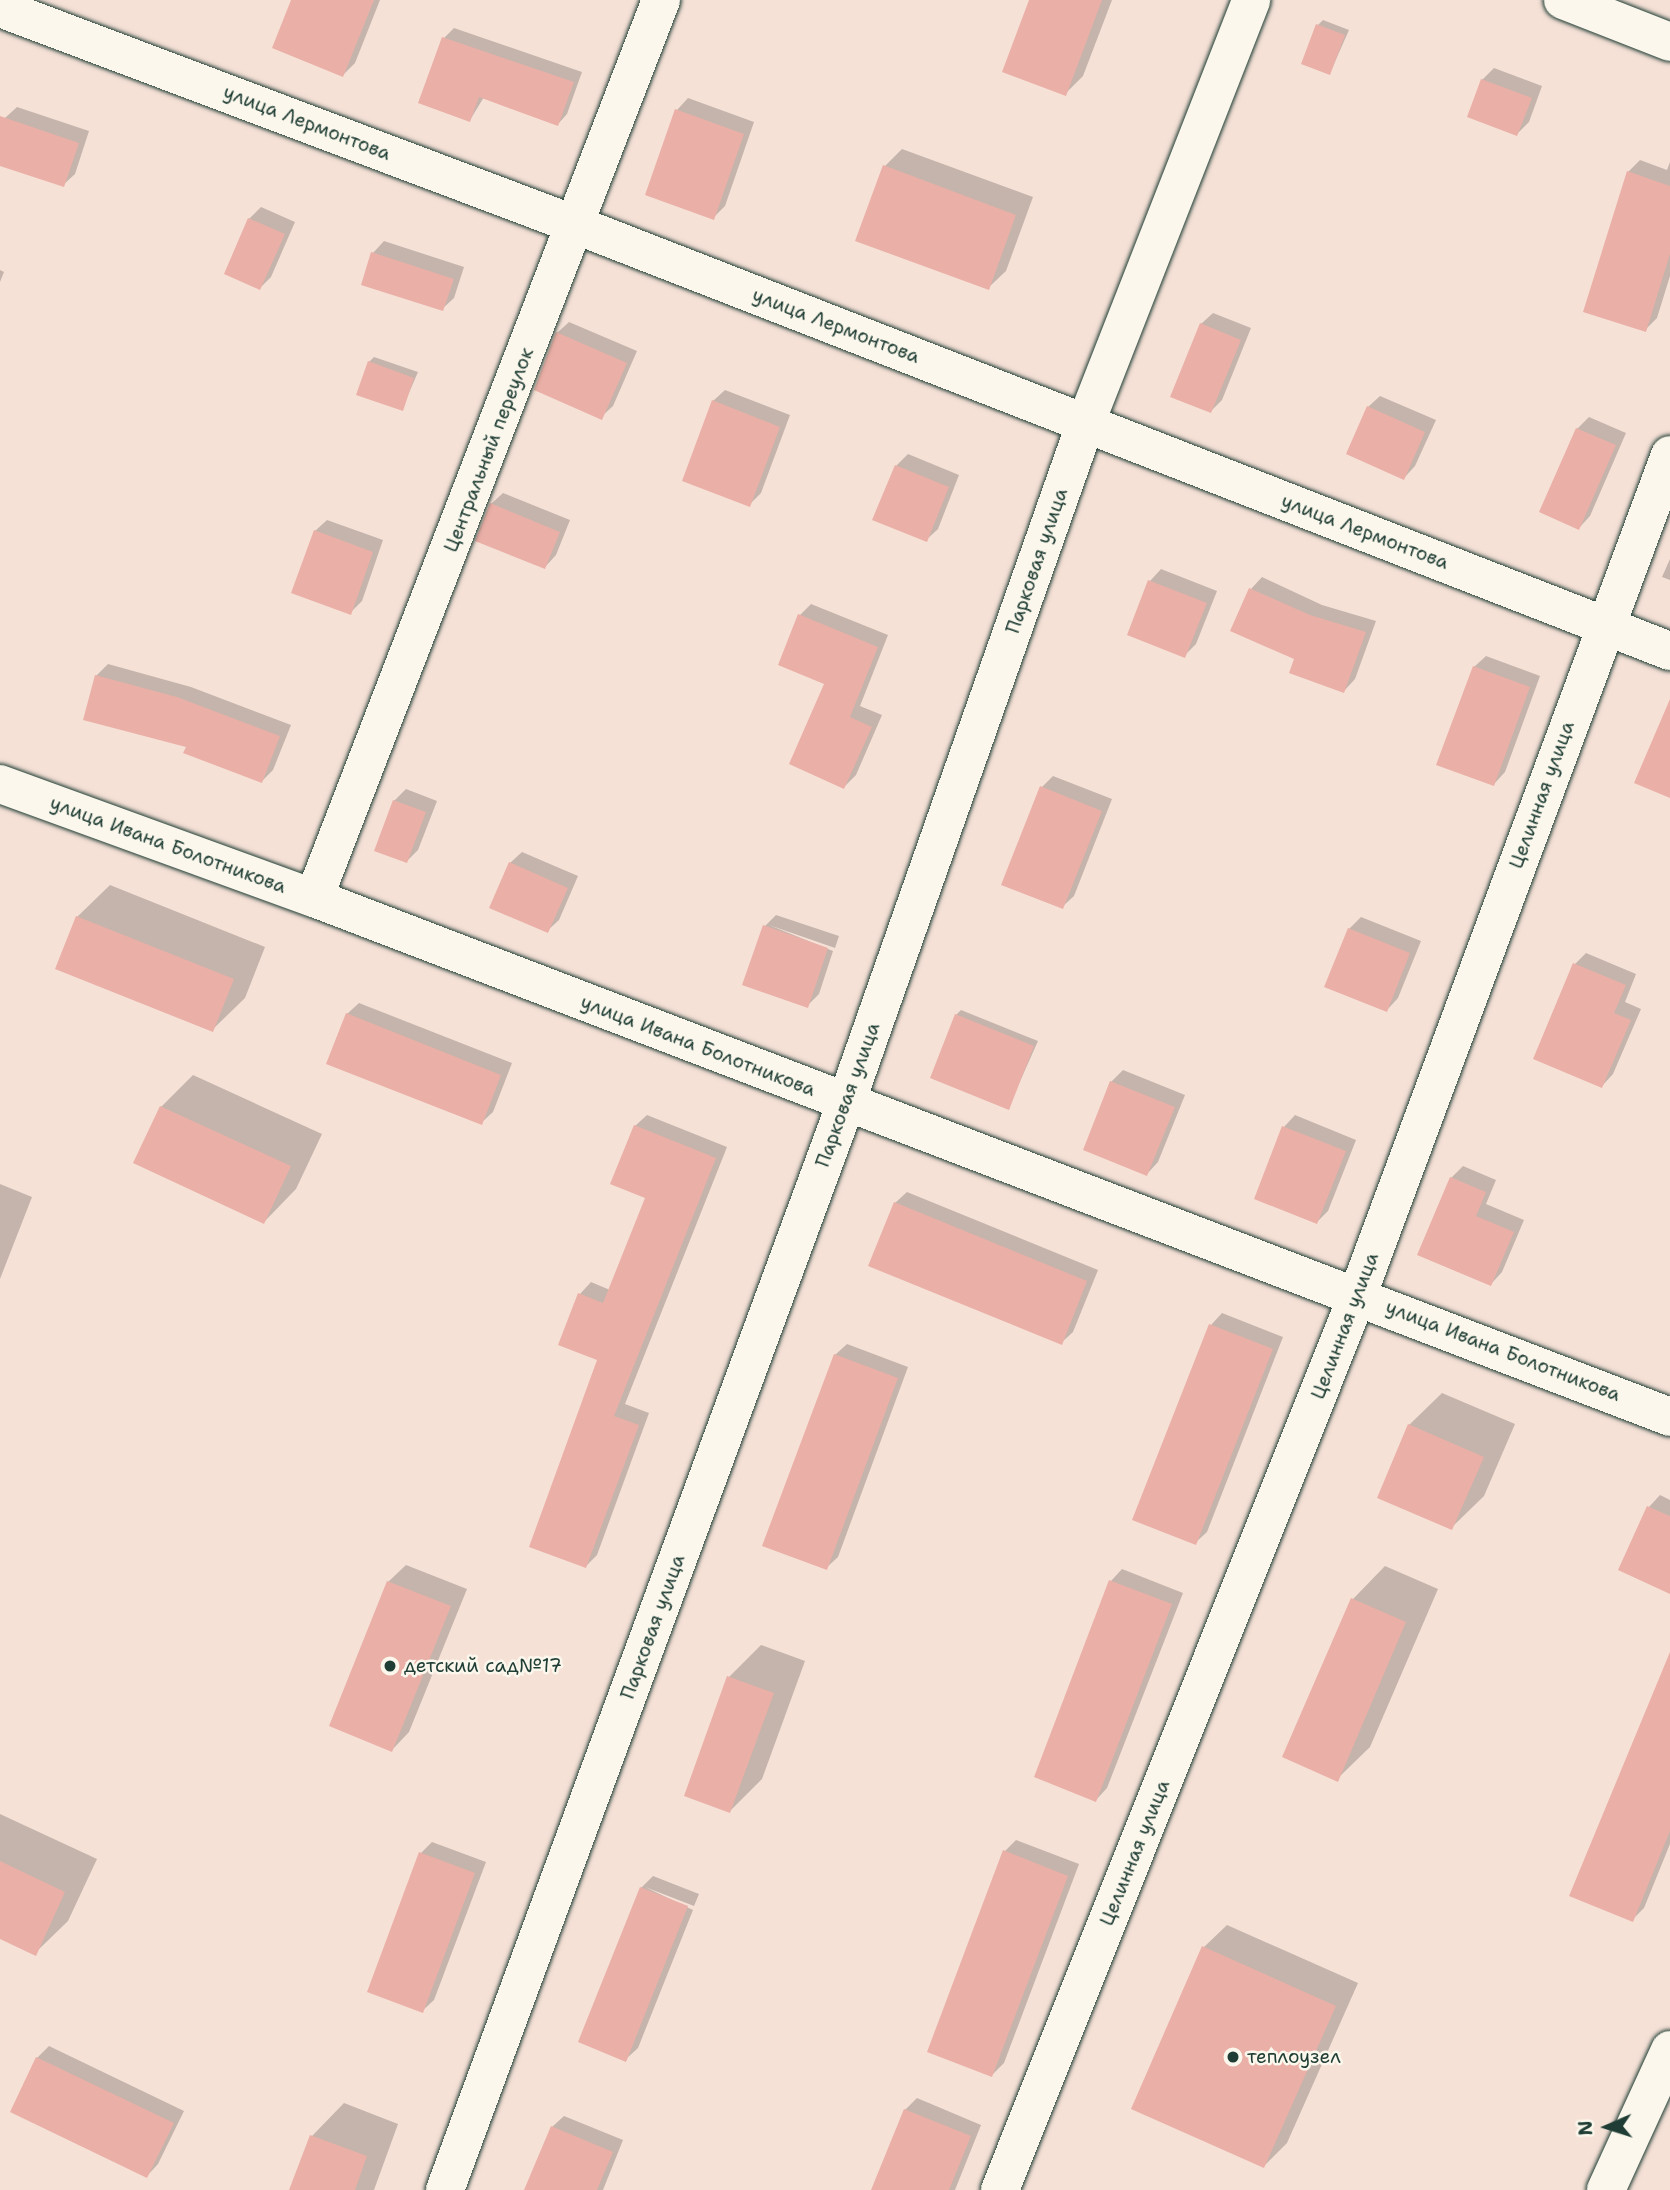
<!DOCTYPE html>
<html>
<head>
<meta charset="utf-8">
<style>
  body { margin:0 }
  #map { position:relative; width:1670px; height:2190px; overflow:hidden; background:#f6e1d7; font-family:"Shantell Sans",sans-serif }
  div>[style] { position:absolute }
  .shadow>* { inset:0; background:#0003 }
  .building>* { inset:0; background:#eaafa6 }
  .roads { filter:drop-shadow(0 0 2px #1f3d34) drop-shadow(0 0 2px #1f3d34) }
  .minor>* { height:38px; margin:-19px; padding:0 19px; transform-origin:19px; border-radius:19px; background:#fbf7ec }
  .dots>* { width:19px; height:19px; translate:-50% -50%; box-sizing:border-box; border:4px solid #fbf7ec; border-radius:50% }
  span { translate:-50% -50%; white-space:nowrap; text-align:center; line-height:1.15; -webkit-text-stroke:5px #fbf7ec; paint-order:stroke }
  .street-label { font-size:19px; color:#1f3d34 }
  .poi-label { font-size:19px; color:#1f3d34 }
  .left { translate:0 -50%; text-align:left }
  .north { position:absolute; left:1572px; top:2092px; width:70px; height:70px; -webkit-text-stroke:5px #fbf7ec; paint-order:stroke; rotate:267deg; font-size:19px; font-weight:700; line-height:28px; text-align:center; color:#1f3d34 }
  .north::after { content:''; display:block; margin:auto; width:24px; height:32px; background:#1f3d34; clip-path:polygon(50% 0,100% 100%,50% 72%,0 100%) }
</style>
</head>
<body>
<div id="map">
  <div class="shadow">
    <div style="clip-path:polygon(293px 0,380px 0,355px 63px,343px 75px)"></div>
    <div style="clip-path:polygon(1031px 0,1112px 0,1083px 76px,1065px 94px)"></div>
    <div style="clip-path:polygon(1323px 20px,1349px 30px,1330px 73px,1318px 25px)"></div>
    <div style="clip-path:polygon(454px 28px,582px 72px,567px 114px,558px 124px,484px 97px,470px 120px,444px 38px)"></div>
    <div style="clip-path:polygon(1494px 68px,1542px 86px,1529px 122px,1517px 134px,1482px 80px)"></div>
    <div style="clip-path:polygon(688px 98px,754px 122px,725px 206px,713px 218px,677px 110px)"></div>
    <div style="clip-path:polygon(17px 107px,89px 131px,75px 174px,63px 185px,0 164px,0 133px,5px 118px)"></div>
    <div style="clip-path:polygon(902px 149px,1033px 197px,1006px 271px,988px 288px,885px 166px)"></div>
    <div style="clip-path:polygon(1640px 160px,1667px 170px,1670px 162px,1670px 276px,1657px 318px,1645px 330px,1628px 172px)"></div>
    <div style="clip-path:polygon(261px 207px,295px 222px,271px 277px,260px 288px,249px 219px)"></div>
    <div style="clip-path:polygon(384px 241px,464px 267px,454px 298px,442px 309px,373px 253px)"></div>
    <div style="clip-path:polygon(0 270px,4px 272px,0 282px)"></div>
    <div style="clip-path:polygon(1213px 313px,1251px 328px,1222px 400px,1211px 411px,1201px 324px)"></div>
    <div style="clip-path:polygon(569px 322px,637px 351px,613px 406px,601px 417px,557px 333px)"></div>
    <div style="clip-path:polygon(374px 357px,418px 372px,402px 409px,369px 362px)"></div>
    <div style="clip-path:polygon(725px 390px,790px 415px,761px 493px,749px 505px,713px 401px)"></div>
    <div style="clip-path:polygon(1380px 396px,1436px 420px,1415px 466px,1404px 478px,1368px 407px)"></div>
    <div style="clip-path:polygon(1589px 417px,1626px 433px,1590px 516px,1579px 528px,1577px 429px)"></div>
    <div style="clip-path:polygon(908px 454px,959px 475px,938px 529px,926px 540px,896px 466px)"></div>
    <div style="clip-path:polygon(503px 493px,570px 520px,556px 555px,545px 567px,491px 504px)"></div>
    <div style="clip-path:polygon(327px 520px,383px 540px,362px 601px,350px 613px,315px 531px)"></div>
    <div style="clip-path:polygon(1670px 559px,1670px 580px,1662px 577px)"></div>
    <div style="clip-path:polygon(1161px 569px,1217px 591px,1196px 644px,1184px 656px,1129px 634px,1150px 581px)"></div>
    <div style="clip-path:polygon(1262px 577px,1322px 605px,1376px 621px,1355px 679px,1344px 691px,1297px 659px,1232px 630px,1251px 589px)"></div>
    <div style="clip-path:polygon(811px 604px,888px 635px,860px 706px,882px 715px,856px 775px,844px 787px,826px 683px,800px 615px)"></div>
    <div style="clip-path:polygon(1486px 656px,1540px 676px,1505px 772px,1494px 784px,1474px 667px)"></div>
    <div style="clip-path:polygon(108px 664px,191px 687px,291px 725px,273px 770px,262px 781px,188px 745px,96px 676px)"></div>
    <div style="clip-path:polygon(1053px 776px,1112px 799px,1074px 896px,1062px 907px,1042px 787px)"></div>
    <div style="clip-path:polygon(406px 789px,437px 801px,418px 850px,407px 861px,394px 801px)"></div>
    <div style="clip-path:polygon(522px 852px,578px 876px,559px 920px,547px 931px,510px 863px)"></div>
    <div style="clip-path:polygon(110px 885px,265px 947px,245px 998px,212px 1030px,77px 917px)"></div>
    <div style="clip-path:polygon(776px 915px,839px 936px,835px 948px,769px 925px,833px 951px,819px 994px,807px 1006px,765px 926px)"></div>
    <div style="clip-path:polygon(1361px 917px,1421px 941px,1398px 998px,1387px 1010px,1349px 929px)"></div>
    <div style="clip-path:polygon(1586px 953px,1636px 974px,1625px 1002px,1641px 1009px,1613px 1074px,1602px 1086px,1575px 964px)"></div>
    <div style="clip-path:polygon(359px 1003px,512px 1063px,493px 1112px,481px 1123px,347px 1014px)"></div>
    <div style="clip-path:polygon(961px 1010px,1038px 1041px,1008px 1108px,956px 1015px)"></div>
    <div style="clip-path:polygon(1123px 1070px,1185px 1095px,1158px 1162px,1147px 1174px,1111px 1082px)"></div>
    <div style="clip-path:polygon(193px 1075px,322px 1134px,296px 1189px,264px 1222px,161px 1107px)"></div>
    <div style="clip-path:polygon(647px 1115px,727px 1147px,625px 1404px,649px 1413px,597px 1555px,586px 1566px,599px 1359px,580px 1294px,591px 1282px,610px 1290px,647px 1197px,635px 1126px)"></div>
    <div style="clip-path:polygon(1295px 1115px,1356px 1140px,1328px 1211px,1317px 1222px,1284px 1127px)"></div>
    <div style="clip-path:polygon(1463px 1166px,1496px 1180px,1486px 1204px,1524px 1220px,1502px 1272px,1491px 1284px,1451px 1178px)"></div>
    <div style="clip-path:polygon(0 1184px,32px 1197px,0 1279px)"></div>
    <div style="clip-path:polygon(907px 1192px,1098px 1270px,1073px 1332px,1061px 1343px,895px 1203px)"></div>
    <div style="clip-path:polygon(1222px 1313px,1283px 1337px,1207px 1532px,1195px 1543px,1211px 1325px)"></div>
    <div style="clip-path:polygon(847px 1344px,908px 1367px,838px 1557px,826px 1568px,835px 1355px)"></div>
    <div style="clip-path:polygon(1442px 1393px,1515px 1424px,1484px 1496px,1451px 1528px,1409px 1425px)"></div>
    <div style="clip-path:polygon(1660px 1495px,1670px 1500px,1670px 1592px,1649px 1507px)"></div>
    <div style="clip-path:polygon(406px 1565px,467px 1589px,409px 1732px,392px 1750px,388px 1582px)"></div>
    <div style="clip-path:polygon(1385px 1566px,1438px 1589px,1370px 1747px,1337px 1779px,1353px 1599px)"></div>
    <div style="clip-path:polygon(1122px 1569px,1183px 1593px,1107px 1788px,1096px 1800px,1111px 1581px)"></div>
    <div style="clip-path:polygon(761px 1645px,805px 1661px,762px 1779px,730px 1811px,729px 1677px)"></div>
    <div style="clip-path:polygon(1670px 1685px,1670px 1844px,1644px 1908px,1632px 1920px)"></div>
    <div style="clip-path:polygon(0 1814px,97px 1859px,68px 1921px,35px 1953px,0 1937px)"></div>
    <div style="clip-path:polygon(1016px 1840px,1079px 1864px,1004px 2063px,992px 2075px,1005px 1851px)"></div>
    <div style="clip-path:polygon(432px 1842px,486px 1862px,434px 2000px,422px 2011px,421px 1853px)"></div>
    <div style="clip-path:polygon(653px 1876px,699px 1894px,694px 1906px,645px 1887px,693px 1910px,638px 2048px,626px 2059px,641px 1888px)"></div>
    <div style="clip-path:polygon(1227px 1925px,1358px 1983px,1287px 2143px,1264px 2166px,1204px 1947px)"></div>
    <div style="clip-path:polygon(49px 2046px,184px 2111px,158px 2164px,147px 2176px,37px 2058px)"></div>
    <div style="clip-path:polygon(917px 2098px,981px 2125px,955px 2190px,873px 2190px,905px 2110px)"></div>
    <div style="clip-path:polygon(344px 2103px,398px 2124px,374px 2190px,291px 2190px,312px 2136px)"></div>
    <div style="clip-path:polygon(564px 2116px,623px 2140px,603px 2190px,526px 2190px,552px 2127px)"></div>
  </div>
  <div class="building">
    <div style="clip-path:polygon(291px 0,374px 0,343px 77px,272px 48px)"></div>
    <div style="clip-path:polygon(1029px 0,1102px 0,1066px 96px,1002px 72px)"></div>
    <div style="clip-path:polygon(1316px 24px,1345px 35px,1330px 75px,1301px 64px)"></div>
    <div style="clip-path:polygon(442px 37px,574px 82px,558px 126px,479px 97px,470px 122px,418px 103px)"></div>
    <div style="clip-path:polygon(1481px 79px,1532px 98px,1517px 136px,1467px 117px)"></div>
    <div style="clip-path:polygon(675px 109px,744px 134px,714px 220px,645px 195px)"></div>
    <div style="clip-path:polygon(0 116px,79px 143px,64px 187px,0 166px)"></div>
    <div style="clip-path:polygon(883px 165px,1016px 215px,989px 290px,855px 241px)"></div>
    <div style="clip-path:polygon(1627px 171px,1670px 186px,1670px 254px,1646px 332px,1583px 312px)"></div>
    <div style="clip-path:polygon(248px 218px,285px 234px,260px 290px,224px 274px)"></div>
    <div style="clip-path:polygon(371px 252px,454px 279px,443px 311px,361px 285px)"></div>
    <div style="clip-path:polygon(1200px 323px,1241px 340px,1211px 413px,1170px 397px)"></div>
    <div style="clip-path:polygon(556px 332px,627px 363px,602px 420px,534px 390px)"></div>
    <div style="clip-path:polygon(368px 361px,414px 378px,403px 411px,356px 395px)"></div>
    <div style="clip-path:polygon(712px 400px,780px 427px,750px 507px,682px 481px)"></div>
    <div style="clip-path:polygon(1367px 406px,1425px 432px,1404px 480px,1346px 454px)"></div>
    <div style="clip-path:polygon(1576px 428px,1616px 445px,1579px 530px,1539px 512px)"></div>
    <div style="clip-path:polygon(895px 465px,949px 487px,927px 542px,872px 520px)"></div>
    <div style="clip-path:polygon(490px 503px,560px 532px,545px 569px,475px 541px)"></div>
    <div style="clip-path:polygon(314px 530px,373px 552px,351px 615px,291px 593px)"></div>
    <div style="clip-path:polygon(1148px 580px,1207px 603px,1185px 658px,1127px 635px)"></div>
    <div style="clip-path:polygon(1249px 588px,1310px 615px,1366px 632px,1344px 693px,1289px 673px,1294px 659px,1230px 631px)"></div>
    <div style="clip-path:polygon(798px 614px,878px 647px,850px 717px,872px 727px,844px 789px,789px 764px,824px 684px,778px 665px)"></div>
    <div style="clip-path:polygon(1473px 666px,1530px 687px,1494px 786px,1436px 765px)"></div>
    <div style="clip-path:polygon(95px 675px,177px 697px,280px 736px,262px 783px,183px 753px,186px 747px,83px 720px)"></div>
    <div style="clip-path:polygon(1670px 699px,1670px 798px,1634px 783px)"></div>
    <div style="clip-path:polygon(1040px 786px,1102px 811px,1063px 909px,1001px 885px)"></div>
    <div style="clip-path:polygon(393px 800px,426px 812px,407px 863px,374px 851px)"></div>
    <div style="clip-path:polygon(509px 862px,568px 888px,548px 933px,489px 908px)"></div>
    <div style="clip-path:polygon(76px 916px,234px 979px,213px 1032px,55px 969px)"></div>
    <div style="clip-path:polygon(763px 925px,828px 948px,808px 1008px,742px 985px)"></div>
    <div style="clip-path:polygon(1348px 928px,1410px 953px,1387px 1012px,1324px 987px)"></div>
    <div style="clip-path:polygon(1573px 963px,1626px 985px,1614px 1013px,1631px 1020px,1602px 1088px,1533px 1059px)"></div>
    <div style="clip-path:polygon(346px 1013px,501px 1075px,482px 1125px,326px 1064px)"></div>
    <div style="clip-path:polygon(955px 1014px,1034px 1046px,1009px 1110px,930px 1078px)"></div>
    <div style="clip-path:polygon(1110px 1081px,1175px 1107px,1147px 1176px,1083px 1150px)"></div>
    <div style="clip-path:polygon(160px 1106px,291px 1166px,264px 1224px,133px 1163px)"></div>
    <div style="clip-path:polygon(634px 1125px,716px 1158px,614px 1416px,639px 1425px,586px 1568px,529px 1547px,597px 1360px,558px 1345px,578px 1293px,603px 1303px,645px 1198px,610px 1184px)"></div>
    <div style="clip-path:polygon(1282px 1126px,1346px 1151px,1317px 1224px,1254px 1199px)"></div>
    <div style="clip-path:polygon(1450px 1177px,1486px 1192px,1476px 1216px,1514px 1232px,1491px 1286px,1417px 1255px)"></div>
    <div style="clip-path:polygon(894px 1202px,1087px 1281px,1062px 1345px,868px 1266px)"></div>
    <div style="clip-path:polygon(1209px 1324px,1273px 1349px,1196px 1545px,1132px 1520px)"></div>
    <div style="clip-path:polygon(834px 1354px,898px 1378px,827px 1570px,762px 1546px)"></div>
    <div style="clip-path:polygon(1408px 1424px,1484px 1457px,1452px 1530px,1377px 1498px)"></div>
    <div style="clip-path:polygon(1647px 1506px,1670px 1516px,1670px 1594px,1618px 1570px)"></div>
    <div style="clip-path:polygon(1109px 1580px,1172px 1604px,1096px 1802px,1034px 1777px)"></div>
    <div style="clip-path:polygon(387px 1581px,451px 1606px,392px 1752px,329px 1726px)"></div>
    <div style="clip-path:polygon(1351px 1598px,1406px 1622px,1338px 1782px,1282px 1757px)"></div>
    <div style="clip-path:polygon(1670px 1652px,1670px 1831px,1633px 1922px,1569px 1896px)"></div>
    <div style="clip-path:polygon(727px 1676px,774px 1693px,730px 1813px,684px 1796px)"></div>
    <div style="clip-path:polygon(1003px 1850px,1068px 1876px,992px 2077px,927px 2052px)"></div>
    <div style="clip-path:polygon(419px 1852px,475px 1873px,423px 2013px,367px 1992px)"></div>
    <div style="clip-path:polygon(0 1861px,65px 1892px,36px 1956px,0 1939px)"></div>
    <div style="clip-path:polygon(640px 1887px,688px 1906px,626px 2062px,578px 2042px)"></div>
    <div style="clip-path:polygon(1202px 1946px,1336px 2006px,1264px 2168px,1131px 2109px)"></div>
    <div style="clip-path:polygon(36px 2057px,174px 2123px,147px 2178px,10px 2112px)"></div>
    <div style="clip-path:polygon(904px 2109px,971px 2136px,949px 2190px,871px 2190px)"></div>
    <div style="clip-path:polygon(551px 2126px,613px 2152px,597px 2190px,524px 2190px)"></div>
    <div style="clip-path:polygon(310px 2135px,367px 2156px,355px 2190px,289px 2190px)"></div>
  </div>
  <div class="roads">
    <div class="minor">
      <div style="left:1563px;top:0;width:115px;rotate:21.4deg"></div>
      <div style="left:0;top:8px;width:616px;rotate:20.64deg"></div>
      <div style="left:576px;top:225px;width:1174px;rotate:21.28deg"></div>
      <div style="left:0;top:784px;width:334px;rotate:20deg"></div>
      <div style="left:314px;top:898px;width:1452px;rotate:20.94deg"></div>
      <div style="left:314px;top:898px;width:963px;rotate:-68.87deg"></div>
      <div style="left:445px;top:2190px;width:1159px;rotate:-69.75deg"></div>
      <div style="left:846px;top:1103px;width:722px;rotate:-70.59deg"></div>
      <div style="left:1086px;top:422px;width:453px;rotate:-68.6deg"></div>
      <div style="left:1000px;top:2190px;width:965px;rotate:-68.22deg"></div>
      <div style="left:1358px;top:1294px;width:895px;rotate:-69.6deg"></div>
      <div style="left:1606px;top:2190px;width:154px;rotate:-65.4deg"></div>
    </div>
  </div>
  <div class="dots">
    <div style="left:390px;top:1666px;background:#1f3d34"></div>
    <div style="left:1233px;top:2057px;background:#1f3d34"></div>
  </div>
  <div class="street-label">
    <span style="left:307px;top:123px;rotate:21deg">улица Лермонтова</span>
    <span style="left:836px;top:326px;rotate:21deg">улица Лермонтова</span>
    <span style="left:489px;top:450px;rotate:-69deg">Центральный переулок</span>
    <span style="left:1365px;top:532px;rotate:21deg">улица Лермонтова</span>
    <span style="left:1037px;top:561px;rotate:-71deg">Парковая улица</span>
    <span style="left:1542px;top:795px;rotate:-70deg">Целинная улица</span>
    <span style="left:168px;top:845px;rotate:20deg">улица Ивана Болотникова</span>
    <span style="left:698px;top:1046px;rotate:21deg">улица Ивана Болотникова</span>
    <span style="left:848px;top:1095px;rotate:-70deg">Парковая улица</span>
    <span style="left:1345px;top:1326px;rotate:-69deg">Целинная улица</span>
    <span style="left:1503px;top:1351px;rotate:21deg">улица Ивана Болотникова</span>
    <span style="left:653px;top:1627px;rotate:-70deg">Парковая улица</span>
    <span style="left:1135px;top:1853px;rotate:-68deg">Целинная улица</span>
  </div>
  <div class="poi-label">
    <span class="left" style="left:404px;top:1666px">детский сад№17</span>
    <span class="left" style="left:1247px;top:2057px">теплоузел</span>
  </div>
  <div class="north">N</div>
</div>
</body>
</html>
